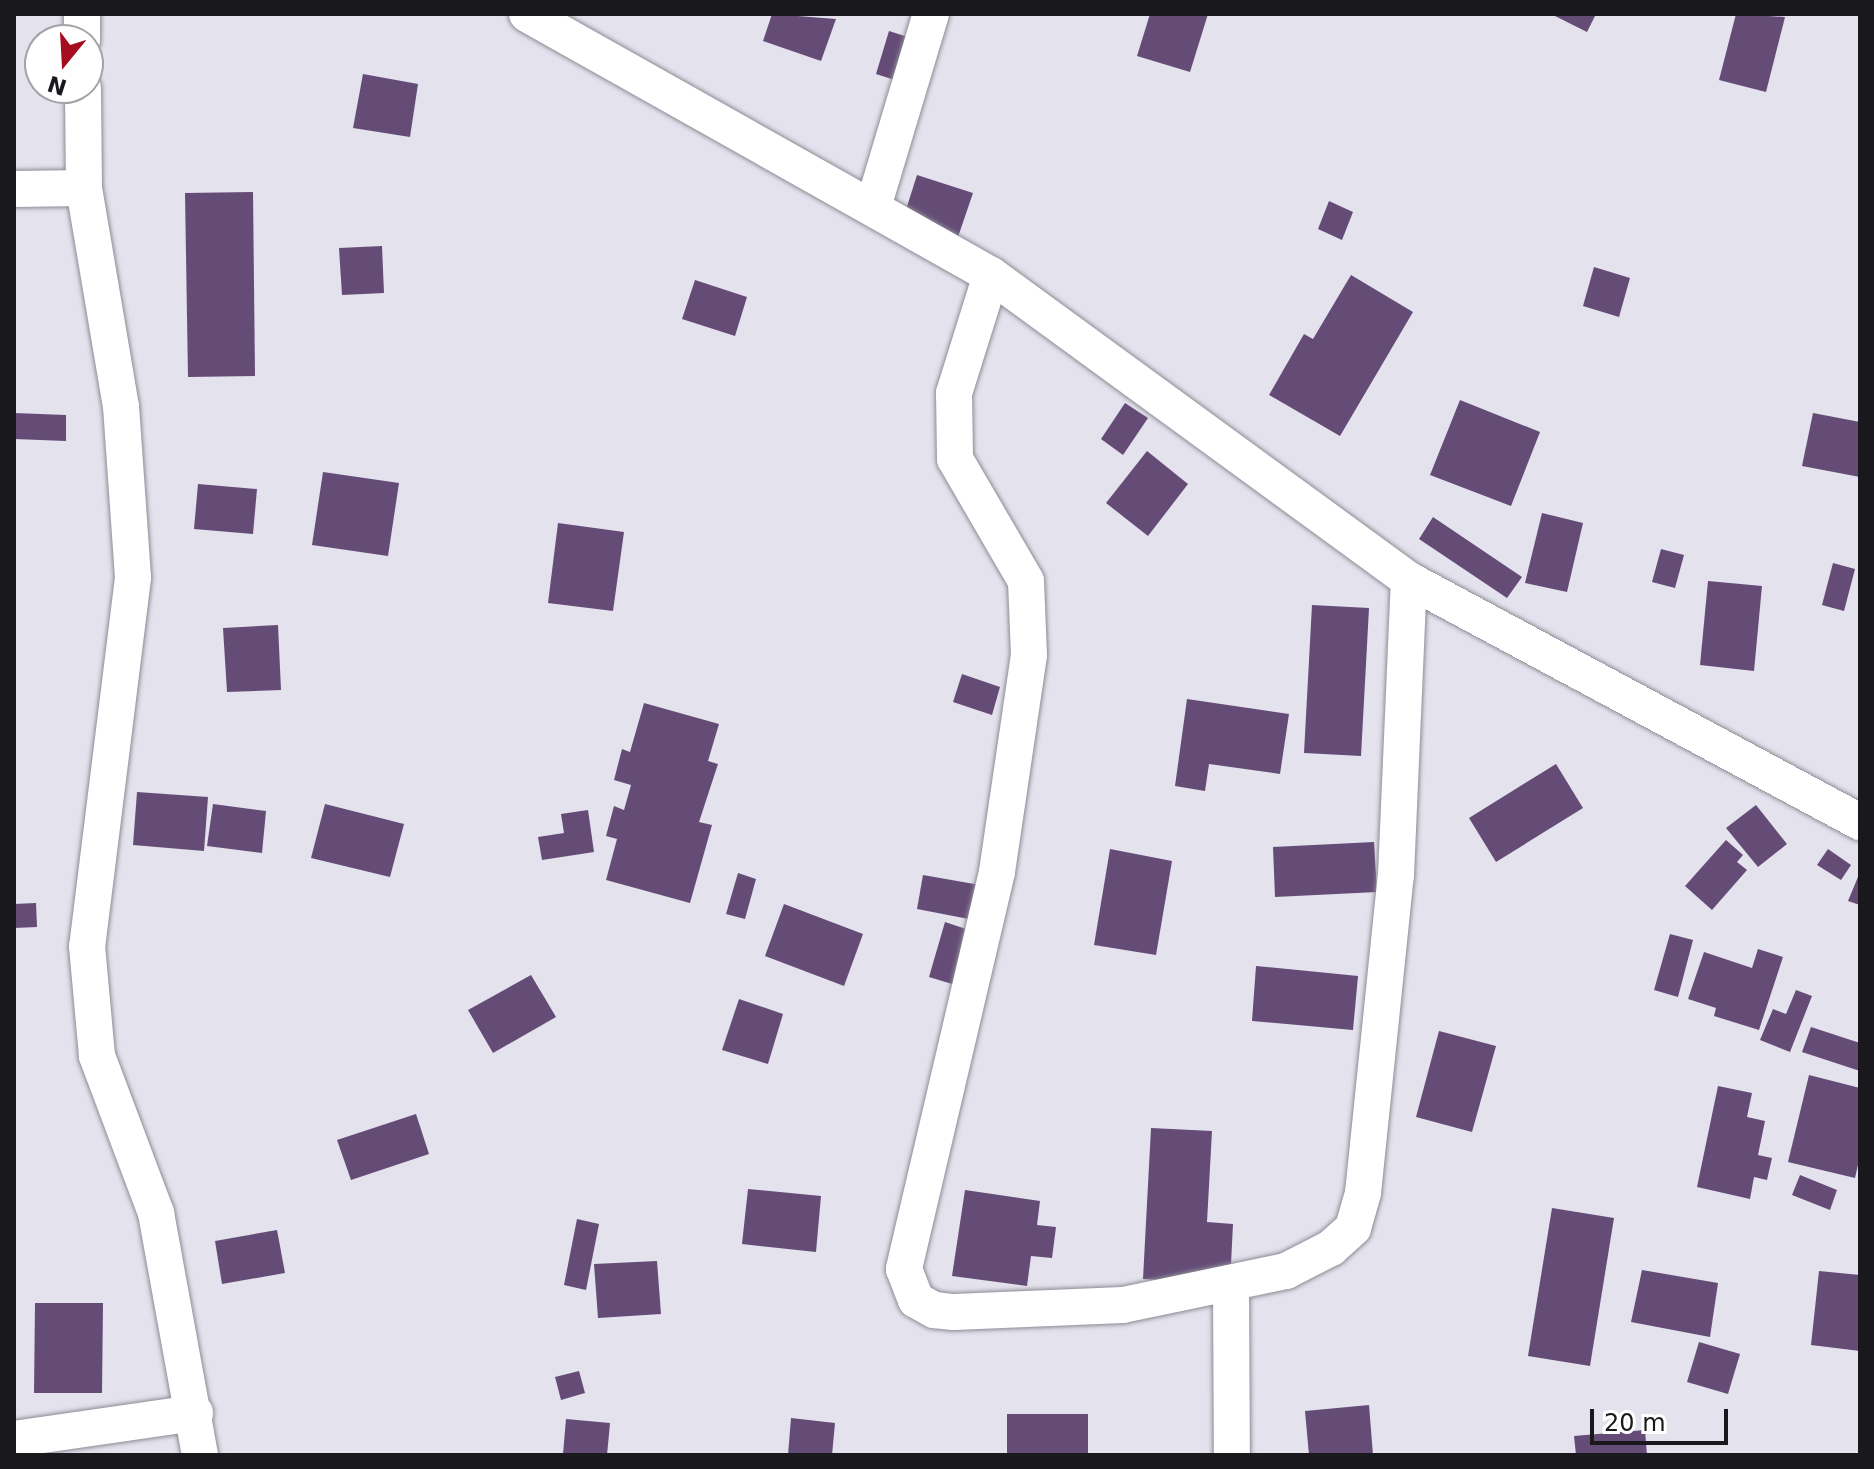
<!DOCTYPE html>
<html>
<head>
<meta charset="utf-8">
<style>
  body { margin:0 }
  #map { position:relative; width:1874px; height:1469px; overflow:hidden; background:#e3e2ed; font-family:"DejaVu Sans",sans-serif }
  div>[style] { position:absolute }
  .building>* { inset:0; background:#654c77 }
  .roads { filter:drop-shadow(0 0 2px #8d8c96) drop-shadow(0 0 2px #8d8c96) }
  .minor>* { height:36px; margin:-18px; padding:0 18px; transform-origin:18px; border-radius:18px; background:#fff }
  span { translate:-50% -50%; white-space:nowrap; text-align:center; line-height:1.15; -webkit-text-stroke:8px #fff; paint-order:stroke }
  .frame { position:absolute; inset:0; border:16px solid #19191d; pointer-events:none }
  .north { position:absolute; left:24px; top:24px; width:80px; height:80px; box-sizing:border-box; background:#fff; border:2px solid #a3a3a5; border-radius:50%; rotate:198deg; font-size:22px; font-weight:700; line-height:32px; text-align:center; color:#19191d }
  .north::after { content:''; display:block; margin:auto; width:28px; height:36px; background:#a50c20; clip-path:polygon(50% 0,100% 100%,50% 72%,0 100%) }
  .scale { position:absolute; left:1590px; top:1409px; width:138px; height:36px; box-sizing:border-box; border:4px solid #19191d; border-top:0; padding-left:10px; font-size:24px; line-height:28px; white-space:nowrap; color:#19191d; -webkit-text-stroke:6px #fff; paint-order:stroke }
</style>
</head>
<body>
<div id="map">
  <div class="building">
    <div style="clip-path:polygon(772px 14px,836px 19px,821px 61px,763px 41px)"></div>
    <div style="clip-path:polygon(1150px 14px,1208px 14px,1190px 72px,1137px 56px)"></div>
    <div style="clip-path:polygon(1551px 14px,1596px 14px,1587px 32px)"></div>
    <div style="clip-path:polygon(1736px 14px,1785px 17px,1766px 92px,1719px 80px)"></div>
    <div style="clip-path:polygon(889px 31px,914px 39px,901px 82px,876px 74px)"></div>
    <div style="clip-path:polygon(363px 74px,418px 84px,410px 137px,353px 128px)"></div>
    <div style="clip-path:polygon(917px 175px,973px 193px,958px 237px,903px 219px)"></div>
    <div style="clip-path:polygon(253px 192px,255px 376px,188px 377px,185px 193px)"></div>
    <div style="clip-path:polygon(1329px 201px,1353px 212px,1342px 240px,1318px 229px)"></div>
    <div style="clip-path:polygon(382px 246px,384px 293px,342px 295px,339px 248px)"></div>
    <div style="clip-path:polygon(1594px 267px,1630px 278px,1619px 317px,1583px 306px)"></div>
    <div style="clip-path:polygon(1351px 275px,1413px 312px,1340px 436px,1269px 395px,1304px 334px,1313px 339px)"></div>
    <div style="clip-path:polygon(695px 280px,747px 297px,735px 336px,682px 319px)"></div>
    <div style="clip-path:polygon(1460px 400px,1540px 432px,1511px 506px,1430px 475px)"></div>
    <div style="clip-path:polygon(1125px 403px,1148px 418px,1123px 455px,1101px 439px)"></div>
    <div style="clip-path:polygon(14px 413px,66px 415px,66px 441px,14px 439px)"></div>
    <div style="clip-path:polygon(1813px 413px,1860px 422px,1860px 477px,1802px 466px)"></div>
    <div style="clip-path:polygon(1147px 451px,1188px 484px,1148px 536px,1106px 503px)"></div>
    <div style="clip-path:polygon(323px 472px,399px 483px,388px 556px,312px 545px)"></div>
    <div style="clip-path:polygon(198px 484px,257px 489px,253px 534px,194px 529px)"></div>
    <div style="clip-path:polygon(1542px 513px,1583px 523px,1567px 592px,1525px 583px)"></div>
    <div style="clip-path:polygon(1433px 517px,1522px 577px,1507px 598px,1419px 539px)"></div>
    <div style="clip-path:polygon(558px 523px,624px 532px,613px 611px,548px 603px)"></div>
    <div style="clip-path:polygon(1661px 549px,1684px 555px,1675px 588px,1652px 582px)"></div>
    <div style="clip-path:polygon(1833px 563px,1855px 569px,1844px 611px,1822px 605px)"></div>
    <div style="clip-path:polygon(1708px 581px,1762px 586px,1754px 671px,1700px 665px)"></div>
    <div style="clip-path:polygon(1312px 605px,1369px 608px,1361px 756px,1304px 753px)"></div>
    <div style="clip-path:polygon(278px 625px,281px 690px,227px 692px,223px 628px)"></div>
    <div style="clip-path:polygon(962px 674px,1000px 687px,992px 715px,953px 702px)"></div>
    <div style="clip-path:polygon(1187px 699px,1289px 714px,1280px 774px,1209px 764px,1205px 791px,1175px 786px)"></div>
    <div style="clip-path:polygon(644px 703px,719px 724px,708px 761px,718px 764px,699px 822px,712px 825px,690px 903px,606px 880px,617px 839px,606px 836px,614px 806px,624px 810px,631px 785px,614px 780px,622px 749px,630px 752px)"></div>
    <div style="clip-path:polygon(1556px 764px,1583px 808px,1496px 862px,1469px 818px)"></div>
    <div style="clip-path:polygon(137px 792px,208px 797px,204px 851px,133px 845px)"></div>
    <div style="clip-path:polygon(213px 804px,266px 811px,262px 853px,207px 846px)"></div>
    <div style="clip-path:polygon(325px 804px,404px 824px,390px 877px,311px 858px)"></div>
    <div style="clip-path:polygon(1756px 805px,1787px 844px,1758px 867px,1726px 828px)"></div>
    <div style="clip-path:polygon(588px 810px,594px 852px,542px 860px,538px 837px,564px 833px,561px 814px)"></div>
    <div style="clip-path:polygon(1726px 840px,1743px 855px,1737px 862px,1747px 870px,1712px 910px,1685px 886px)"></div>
    <div style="clip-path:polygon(1374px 842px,1377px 892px,1275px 897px,1273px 847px)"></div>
    <div style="clip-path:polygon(1110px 849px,1172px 861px,1156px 955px,1094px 945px)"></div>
    <div style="clip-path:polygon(1828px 849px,1851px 865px,1841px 880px,1817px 865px)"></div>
    <div style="clip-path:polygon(1860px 872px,1860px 905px,1848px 901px)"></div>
    <div style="clip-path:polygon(738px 873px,756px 879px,745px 919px,726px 914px)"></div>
    <div style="clip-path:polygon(923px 875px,980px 885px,974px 920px,917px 909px)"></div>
    <div style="clip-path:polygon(36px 903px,37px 927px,14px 928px,14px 904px)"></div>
    <div style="clip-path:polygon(784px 904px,863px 934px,844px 986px,765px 956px)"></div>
    <div style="clip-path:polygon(945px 922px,978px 933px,962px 987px,929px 977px)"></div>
    <div style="clip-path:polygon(1670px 934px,1693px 940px,1678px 997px,1654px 990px)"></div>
    <div style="clip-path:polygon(1758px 949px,1783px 957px,1759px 1030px,1714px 1016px,1716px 1008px,1688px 999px,1704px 952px,1752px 968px)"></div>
    <div style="clip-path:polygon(1256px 966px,1358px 976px,1353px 1030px,1252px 1021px)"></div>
    <div style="clip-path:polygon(531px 975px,556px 1017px,493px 1053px,468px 1010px)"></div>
    <div style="clip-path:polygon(1796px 990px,1812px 996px,1790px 1052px,1760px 1040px,1773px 1009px,1786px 1014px)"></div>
    <div style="clip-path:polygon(739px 999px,783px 1014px,768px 1064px,722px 1050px)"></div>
    <div style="clip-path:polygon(1811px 1027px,1860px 1043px,1860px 1071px,1802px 1052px)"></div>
    <div style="clip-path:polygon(1439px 1031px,1496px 1046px,1472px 1132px,1416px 1117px)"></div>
    <div style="clip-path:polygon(1809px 1075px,1860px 1088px,1860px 1156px,1855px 1178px,1788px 1162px)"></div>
    <div style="clip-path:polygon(1718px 1086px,1752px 1093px,1747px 1117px,1765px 1121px,1758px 1155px,1772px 1158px,1767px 1180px,1754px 1177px,1750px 1199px,1697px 1187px)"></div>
    <div style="clip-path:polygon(416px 1114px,429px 1154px,351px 1180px,337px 1140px)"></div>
    <div style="clip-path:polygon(1151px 1128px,1212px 1131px,1207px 1222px,1233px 1224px,1230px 1284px,1143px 1279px)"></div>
    <div style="clip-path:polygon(1800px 1175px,1837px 1190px,1830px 1210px,1792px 1195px)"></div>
    <div style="clip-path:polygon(748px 1189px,821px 1196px,816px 1252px,742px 1244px)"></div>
    <div style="clip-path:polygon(965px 1190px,1040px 1201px,1037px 1225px,1056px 1227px,1052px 1258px,1031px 1256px,1027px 1286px,952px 1276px)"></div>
    <div style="clip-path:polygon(1552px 1208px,1614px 1218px,1590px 1366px,1528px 1356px)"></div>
    <div style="clip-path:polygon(577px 1219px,599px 1224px,586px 1290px,564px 1285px)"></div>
    <div style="clip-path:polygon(277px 1230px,285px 1273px,222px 1284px,215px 1241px)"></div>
    <div style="clip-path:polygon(657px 1261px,661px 1314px,598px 1318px,594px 1264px)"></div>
    <div style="clip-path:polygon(1642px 1270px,1718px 1283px,1710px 1337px,1631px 1322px)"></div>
    <div style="clip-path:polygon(1819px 1271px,1860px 1275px,1860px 1351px,1811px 1345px)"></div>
    <div style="clip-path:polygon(35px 1303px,103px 1303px,102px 1393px,34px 1393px)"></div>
    <div style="clip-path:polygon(1699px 1342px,1740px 1354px,1728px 1394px,1687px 1382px)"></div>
    <div style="clip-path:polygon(579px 1371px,585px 1393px,561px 1400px,555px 1377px)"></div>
    <div style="clip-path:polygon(1369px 1405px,1373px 1455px,1309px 1455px,1305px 1411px)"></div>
    <div style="clip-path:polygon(1007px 1414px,1088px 1414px,1088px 1455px,1007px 1455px)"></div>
    <div style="clip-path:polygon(791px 1418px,835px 1423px,832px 1455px,788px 1455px)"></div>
    <div style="clip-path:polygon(566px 1419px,610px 1423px,607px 1455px,563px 1454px)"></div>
    <div style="clip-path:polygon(1645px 1430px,1647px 1455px,1576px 1455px,1574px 1436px)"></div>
  </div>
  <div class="roads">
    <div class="minor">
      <div style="left:82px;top:14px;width:26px;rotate:90deg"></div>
      <div style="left:527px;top:14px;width:532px;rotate:29.36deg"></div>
      <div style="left:991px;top:275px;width:517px;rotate:36.12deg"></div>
      <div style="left:1409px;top:580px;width:512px;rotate:28.22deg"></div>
      <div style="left:84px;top:188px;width:221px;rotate:80.4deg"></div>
      <div style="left:121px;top:406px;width:172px;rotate:86deg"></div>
      <div style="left:133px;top:578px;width:371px;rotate:97.1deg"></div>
      <div style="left:87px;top:946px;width:110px;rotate:84.8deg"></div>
      <div style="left:97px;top:1056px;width:168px;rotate:69.4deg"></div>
      <div style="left:156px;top:1213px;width:246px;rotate:79.7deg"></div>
      <div style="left:14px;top:189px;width:70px;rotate:-0.8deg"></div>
      <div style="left:84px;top:188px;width:100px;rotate:-90.6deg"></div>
      <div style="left:873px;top:207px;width:202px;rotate:-73.3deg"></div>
      <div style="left:991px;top:275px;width:124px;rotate:107.4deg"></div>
      <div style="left:954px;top:393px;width:66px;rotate:89.1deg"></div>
      <div style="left:955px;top:459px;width:141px;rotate:59.8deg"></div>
      <div style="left:1026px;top:581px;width:74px;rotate:87.7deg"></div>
      <div style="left:1029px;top:655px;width:219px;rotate:98.4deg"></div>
      <div style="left:997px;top:872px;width:408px;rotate:103.2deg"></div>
      <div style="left:904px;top:1269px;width:33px;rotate:69deg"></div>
      <div style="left:916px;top:1300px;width:21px;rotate:29deg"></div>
      <div style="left:934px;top:1310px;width:20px;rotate:6deg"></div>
      <div style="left:954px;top:1312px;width:169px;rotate:-2.4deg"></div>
      <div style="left:1123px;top:1305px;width:167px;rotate:-11.8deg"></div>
      <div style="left:1286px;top:1271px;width:51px;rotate:-27.1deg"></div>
      <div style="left:1331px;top:1248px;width:30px;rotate:-42deg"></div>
      <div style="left:1353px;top:1228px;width:36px;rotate:-74deg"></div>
      <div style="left:1363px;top:1193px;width:320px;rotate:-84.1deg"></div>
      <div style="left:1396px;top:875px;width:295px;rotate:-87.5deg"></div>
      <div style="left:1231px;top:1287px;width:168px;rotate:89.7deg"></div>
      <div style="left:14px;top:1439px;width:183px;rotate:-8.2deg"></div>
    </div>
  </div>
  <div class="frame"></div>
  <div class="north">N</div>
  <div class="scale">20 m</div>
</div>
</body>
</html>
